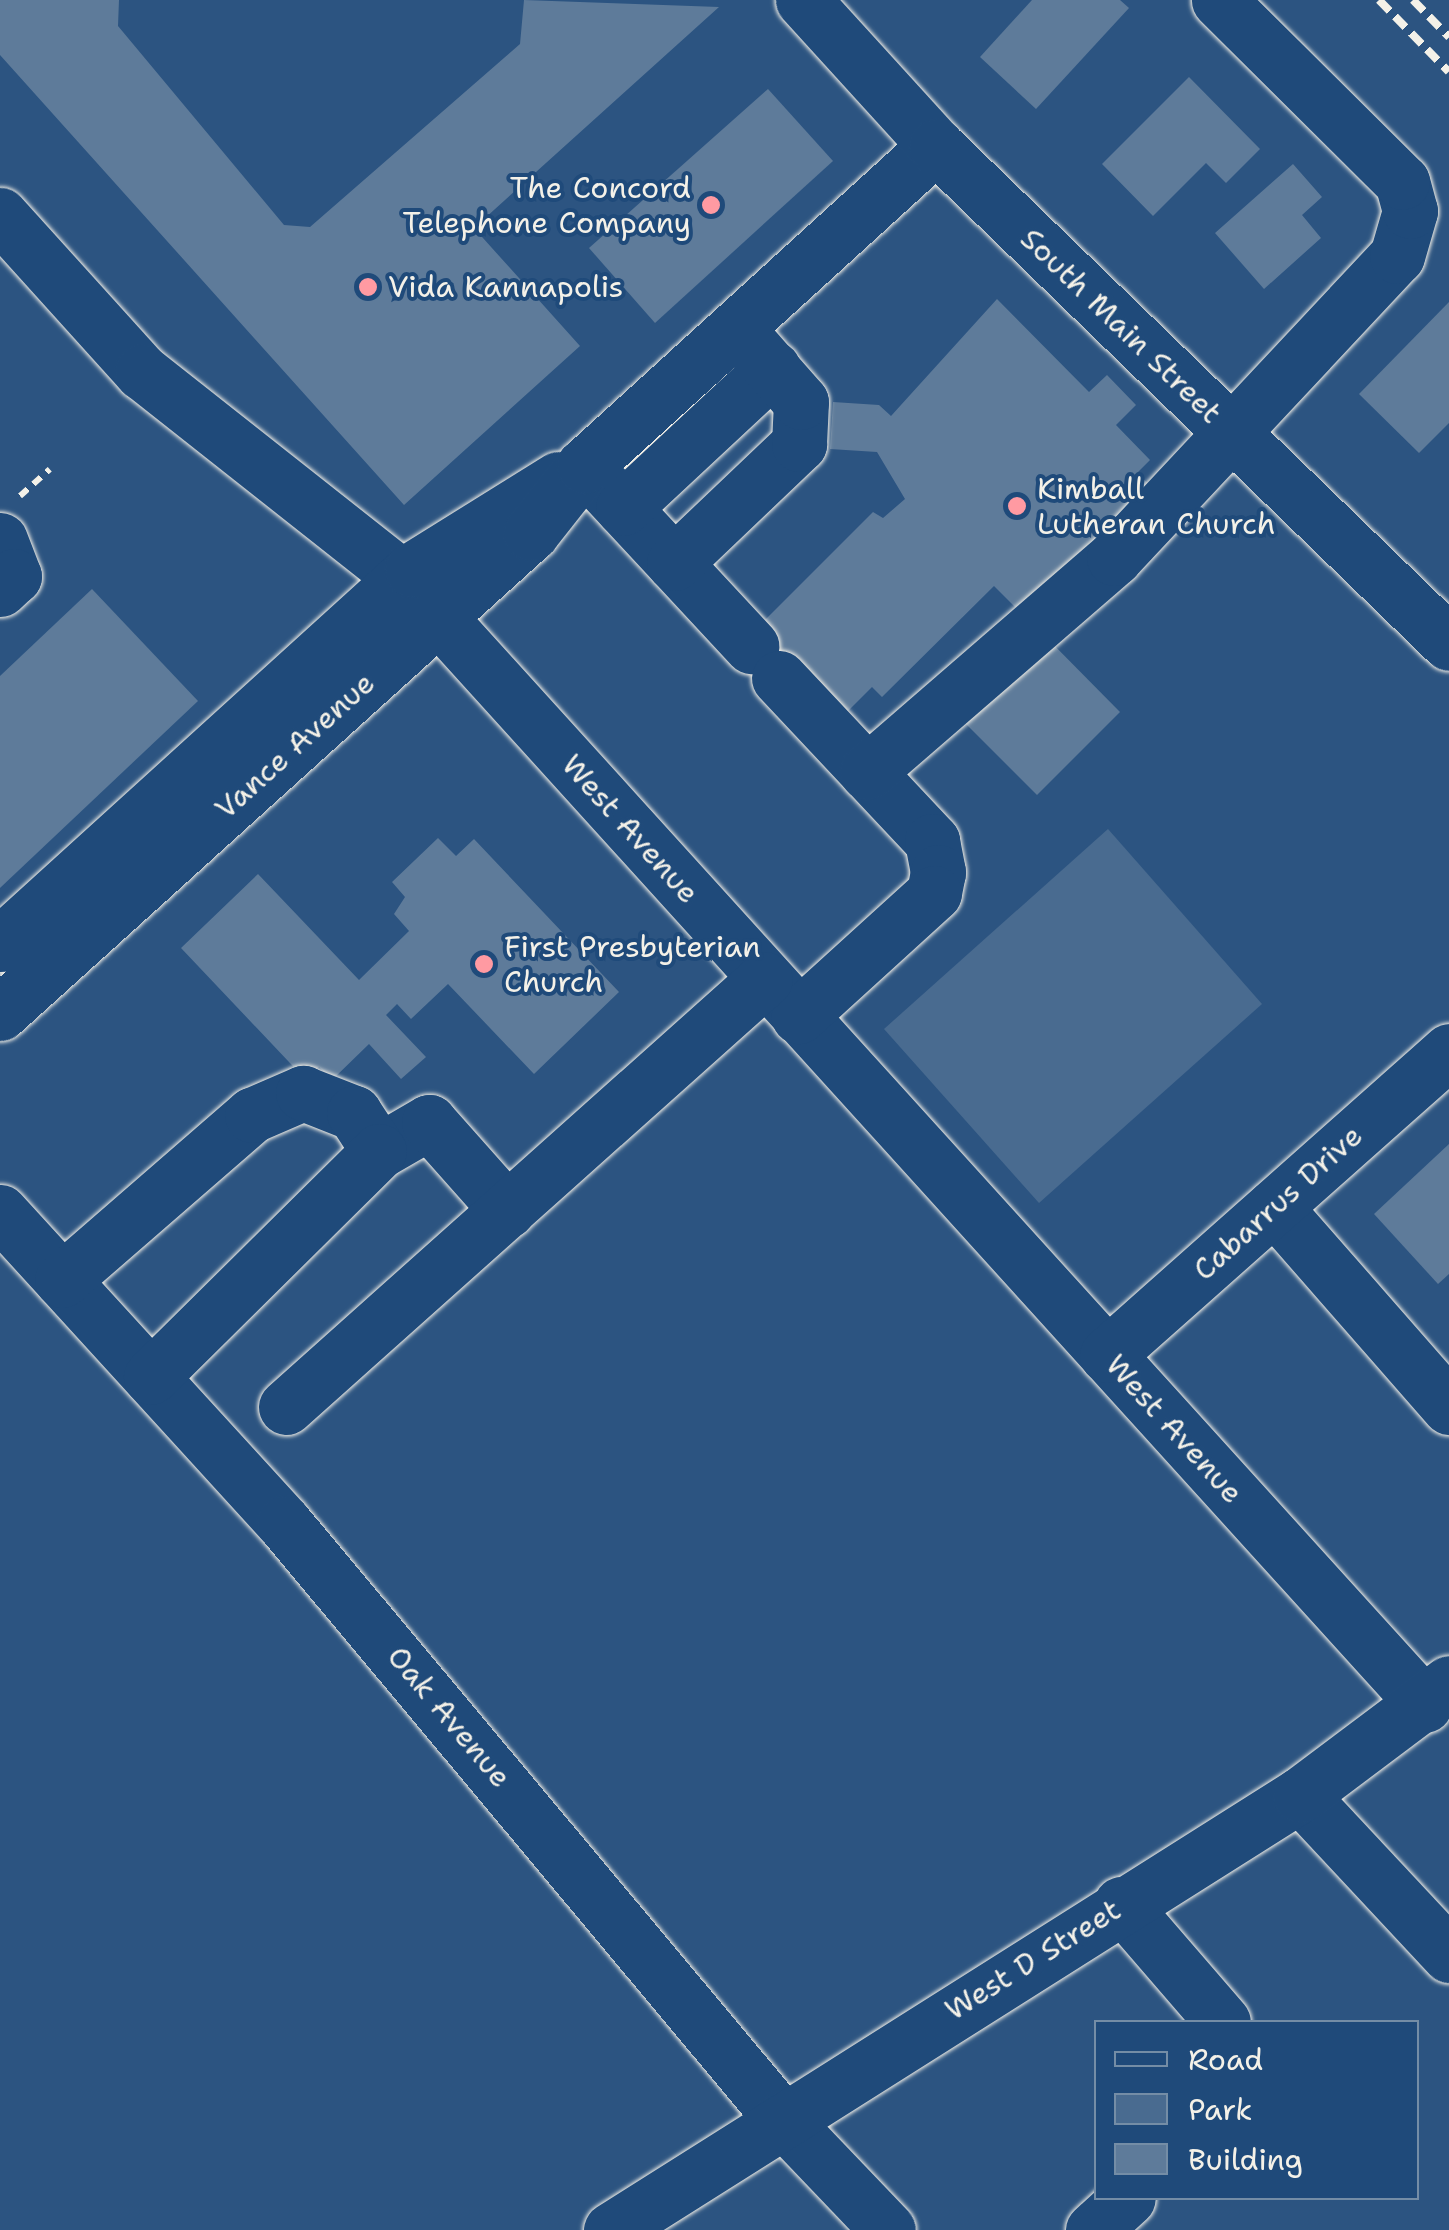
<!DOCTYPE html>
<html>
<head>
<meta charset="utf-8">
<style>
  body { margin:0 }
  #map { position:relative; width:1449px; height:2230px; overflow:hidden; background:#2c5481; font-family:"Shantell Sans",sans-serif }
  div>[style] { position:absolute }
  .green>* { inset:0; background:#496b90 }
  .building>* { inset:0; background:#5e7b9a }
  .path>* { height:6px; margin-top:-3px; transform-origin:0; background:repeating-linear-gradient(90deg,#f4f1e8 0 10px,transparent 0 18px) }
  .roads { filter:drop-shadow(0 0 2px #f4f1e8) drop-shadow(0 0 2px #f4f1e8) }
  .minor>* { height:55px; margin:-27.5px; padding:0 27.5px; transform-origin:27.5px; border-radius:27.5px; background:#1f4a7a }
  .major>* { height:55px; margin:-27.5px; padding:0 27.5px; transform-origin:27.5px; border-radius:27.5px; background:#1f4a7a }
  .rail>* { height:8px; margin-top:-4px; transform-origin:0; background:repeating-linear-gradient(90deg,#f4f1e8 0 15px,transparent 0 23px) }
  .dots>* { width:28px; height:28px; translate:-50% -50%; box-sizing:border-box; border:5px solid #1f4a7a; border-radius:50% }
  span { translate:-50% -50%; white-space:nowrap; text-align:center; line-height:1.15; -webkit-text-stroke:8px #1f4a7a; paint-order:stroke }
  .poi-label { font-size:30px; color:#f4f1e8 }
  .right { translate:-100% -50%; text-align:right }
  .left { translate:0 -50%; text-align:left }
  .street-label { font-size:30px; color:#f4f1e8 }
  .legend { position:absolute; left:1094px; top:2020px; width:325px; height:180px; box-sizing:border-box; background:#1f4a7a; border:2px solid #748da6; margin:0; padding:12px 18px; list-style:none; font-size:30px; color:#f4f1e8 }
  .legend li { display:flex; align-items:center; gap:20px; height:50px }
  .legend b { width:50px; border:2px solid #748da6 }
</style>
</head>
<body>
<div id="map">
  <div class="green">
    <div style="clip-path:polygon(1108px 829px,1262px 1004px,1039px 1203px,884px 1029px)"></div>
  </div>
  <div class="building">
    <div style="clip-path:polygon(0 0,119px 0,118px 26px,284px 225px,310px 227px,520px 44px,524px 0,719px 7px,474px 228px,580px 346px,404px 505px,0 55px)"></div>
    <div style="clip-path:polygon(1032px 0,1120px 0,1129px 8px,1036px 109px,980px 57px)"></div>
    <div style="clip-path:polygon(1189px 77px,1260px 149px,1226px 183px,1206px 163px,1153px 216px,1102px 164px)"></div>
    <div style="clip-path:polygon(768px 89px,833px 161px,655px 323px,589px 248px)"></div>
    <div style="clip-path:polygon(1293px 164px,1322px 197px,1302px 215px,1321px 238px,1264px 289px,1215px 233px)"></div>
    <div style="clip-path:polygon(997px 299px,1089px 392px,1107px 375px,1136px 405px,1116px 425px,1150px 460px,1137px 473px,1153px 488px,1024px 616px,994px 586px,882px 697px,872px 687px,845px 714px,775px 682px,760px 625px,873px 512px,883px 518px,905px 499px,877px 452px,830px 449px,833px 402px,879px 405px,891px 416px)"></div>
    <div style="clip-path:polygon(1449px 302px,1449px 423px,1419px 453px,1359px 394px)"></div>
    <div style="clip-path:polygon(92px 589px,198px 701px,0 888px,0 676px)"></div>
    <div style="clip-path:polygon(1038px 629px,1120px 712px,1037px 795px,954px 712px)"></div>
    <div style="clip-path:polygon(438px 838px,456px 856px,474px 839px,619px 992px,534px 1074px,448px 984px,411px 1019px,397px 1004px,386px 1015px,426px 1057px,401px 1079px,369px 1044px,332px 1080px,319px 1067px,306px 1080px,181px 948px,258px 874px,359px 980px,409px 931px,394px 914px,405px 897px,392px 882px)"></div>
    <div style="clip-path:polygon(1449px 1144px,1449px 1274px,1438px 1284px,1374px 1214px)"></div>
  </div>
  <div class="path">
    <div style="left:20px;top:496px;width:40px;rotate:-42deg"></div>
  </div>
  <div class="roads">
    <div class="minor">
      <div style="left:0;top:215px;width:212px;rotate:47.9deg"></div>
      <div style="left:142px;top:372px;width:333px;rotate:38.3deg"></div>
      <div style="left:403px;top:578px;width:1521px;rotate:47.8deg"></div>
      <div style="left:584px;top:466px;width:246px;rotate:47.1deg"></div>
      <div style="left:623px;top:508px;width:205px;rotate:-43deg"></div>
      <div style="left:0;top:540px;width:39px;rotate:69deg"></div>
      <div style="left:14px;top:576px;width:19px;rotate:137deg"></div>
      <div style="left:674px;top:563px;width:173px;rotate:-43.6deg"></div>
      <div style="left:799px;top:444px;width:42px;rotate:-87.3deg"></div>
      <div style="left:801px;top:402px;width:98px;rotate:-131.3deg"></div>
      <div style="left:779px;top:678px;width:224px;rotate:46.8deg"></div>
      <div style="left:932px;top:841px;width:32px;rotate:79deg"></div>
      <div style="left:938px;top:872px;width:21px;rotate:101deg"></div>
      <div style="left:934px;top:893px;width:183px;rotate:137.7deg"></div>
      <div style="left:867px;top:772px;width:327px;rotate:-40.9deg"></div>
      <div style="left:1114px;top:558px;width:414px;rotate:-46.9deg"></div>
      <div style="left:1397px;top:256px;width:47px;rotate:-73.9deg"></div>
      <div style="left:1410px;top:211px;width:30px;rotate:-105deg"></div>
      <div style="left:1402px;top:182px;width:258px;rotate:-135.2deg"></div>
      <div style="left:0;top:944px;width:556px;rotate:-42.23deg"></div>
      <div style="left:412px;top:570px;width:172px;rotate:-31.9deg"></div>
      <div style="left:0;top:1013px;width:716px;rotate:-42.11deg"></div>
      <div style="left:531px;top:533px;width:85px;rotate:-51.7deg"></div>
      <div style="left:584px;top:466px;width:476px;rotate:-42.3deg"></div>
      <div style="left:379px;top:1151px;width:58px;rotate:-30.1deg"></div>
      <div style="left:429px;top:1122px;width:118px;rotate:48.4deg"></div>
      <div style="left:1274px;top:1207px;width:266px;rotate:48.8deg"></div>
      <div style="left:0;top:1212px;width:421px;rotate:47.6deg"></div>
      <div style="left:284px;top:1523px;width:777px;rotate:50.12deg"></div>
      <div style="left:782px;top:2119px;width:153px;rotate:46.3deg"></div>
      <div style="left:62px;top:1280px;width:252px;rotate:-41deg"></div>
      <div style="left:252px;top:1115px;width:56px;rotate:-23.3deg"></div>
      <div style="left:303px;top:1093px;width:55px;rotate:21.4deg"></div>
      <div style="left:354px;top:1113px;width:45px;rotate:56.7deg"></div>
      <div style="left:379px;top:1151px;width:321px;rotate:135.3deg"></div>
      <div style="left:1107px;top:1355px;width:458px;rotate:-41.6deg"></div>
      <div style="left:286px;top:1407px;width:642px;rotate:-41.78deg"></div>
      <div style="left:1300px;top:1795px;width:219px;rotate:47deg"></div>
      <div style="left:1121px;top:1904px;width:156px;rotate:49.2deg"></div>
      <div style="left:611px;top:2230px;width:815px;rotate:-32.27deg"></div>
      <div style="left:1300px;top:1795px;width:186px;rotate:-36.9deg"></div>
      <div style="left:1093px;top:2230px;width:47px;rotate:-42.4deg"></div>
    </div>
    <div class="major">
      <div style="left:803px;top:0;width:197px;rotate:47.7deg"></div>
      <div style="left:936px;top:146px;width:714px;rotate:44.09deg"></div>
    </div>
  </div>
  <div class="rail">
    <div style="left:1379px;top:0;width:100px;rotate:45.8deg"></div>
    <div style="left:1413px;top:0;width:52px;rotate:45.8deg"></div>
  </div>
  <div class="dots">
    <div style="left:711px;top:205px;background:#ff9aa2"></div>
    <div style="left:368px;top:287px;background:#ff9aa2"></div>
    <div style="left:1017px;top:506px;background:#ff9aa2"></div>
    <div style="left:484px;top:964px;background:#ff9aa2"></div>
  </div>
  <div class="poi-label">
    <span class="right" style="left:691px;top:205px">The Concord<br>Telephone Company</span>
    <span class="left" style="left:388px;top:287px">Vida Kannapolis</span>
    <span class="left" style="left:1037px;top:506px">Kimball<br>Lutheran Church</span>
    <span class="left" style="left:504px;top:964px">First Presbyterian<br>Church</span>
  </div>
  <div class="street-label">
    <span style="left:1121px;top:326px;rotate:44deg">South Main Street</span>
    <span style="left:295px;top:746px;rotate:-42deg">Vance Avenue</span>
    <span style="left:630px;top:829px;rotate:48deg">West Avenue</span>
    <span style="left:1278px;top:1203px;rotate:-42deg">Cabarrus Drive</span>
    <span style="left:1174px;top:1429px;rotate:48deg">West Avenue</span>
    <span style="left:449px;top:1717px;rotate:50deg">Oak Avenue</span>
    <span style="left:1033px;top:1960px;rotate:-32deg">West D Street</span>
  </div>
  <ul class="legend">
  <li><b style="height:12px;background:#1f4a7a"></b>Road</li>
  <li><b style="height:28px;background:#496b90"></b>Park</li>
  <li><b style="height:28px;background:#5e7b9a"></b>Building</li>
  </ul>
</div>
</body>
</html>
